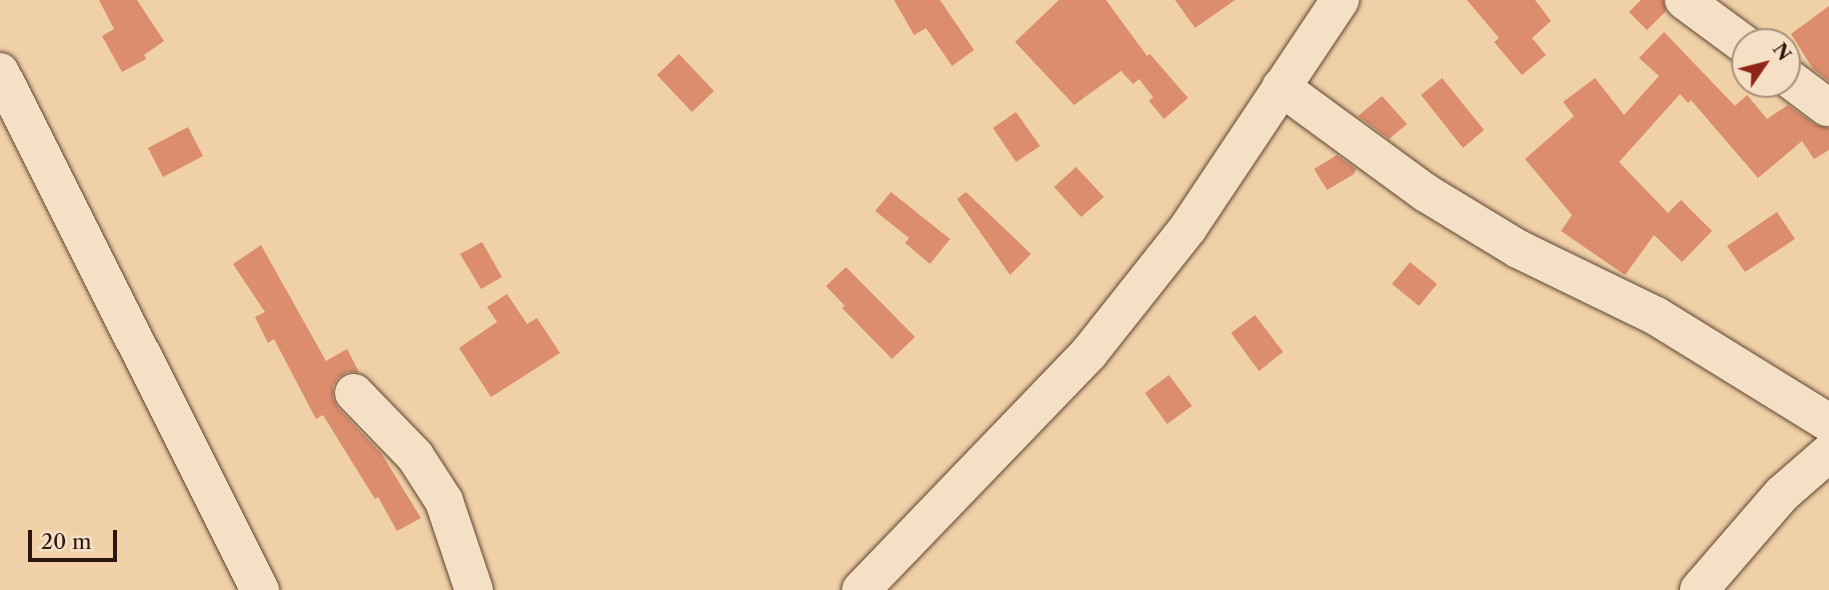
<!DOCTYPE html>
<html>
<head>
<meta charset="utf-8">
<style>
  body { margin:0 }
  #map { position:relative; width:1829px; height:590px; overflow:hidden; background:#f0d0a6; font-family:"Libre Caslon Text",serif }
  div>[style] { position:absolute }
  .building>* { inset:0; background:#db8d6d }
  .roads { filter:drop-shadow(0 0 2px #5e4535) drop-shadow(0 0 2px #5e4535) }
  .minor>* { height:38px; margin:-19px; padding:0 19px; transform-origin:19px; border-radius:19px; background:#f5e0c5 }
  span { translate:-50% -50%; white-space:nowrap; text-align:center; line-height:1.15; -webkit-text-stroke:5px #f5e0c5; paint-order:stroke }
  .north { position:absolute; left:1731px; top:28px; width:70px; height:70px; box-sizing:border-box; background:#f5e0c5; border:2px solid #a5907c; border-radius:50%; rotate:55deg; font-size:19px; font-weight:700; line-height:28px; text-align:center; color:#2e170f }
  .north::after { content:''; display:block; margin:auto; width:24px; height:32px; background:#8f2418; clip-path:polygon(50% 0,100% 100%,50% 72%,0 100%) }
  .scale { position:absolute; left:28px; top:530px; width:89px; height:32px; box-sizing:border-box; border:4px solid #2e170f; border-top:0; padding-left:9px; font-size:21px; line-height:24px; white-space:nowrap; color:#2e170f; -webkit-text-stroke:5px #f5e0c5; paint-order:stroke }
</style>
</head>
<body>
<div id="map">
  <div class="building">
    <div style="clip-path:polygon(99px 0,137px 0,164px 41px,144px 55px,146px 59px,122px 72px,102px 36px,114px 29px)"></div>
    <div style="clip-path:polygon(894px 0,940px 0,974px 50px,952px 66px,926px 28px,914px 35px)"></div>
    <div style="clip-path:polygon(1059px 0,1106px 0,1147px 56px,1150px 54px,1188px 98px,1164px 119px,1149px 101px,1153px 97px,1139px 79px,1133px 84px,1121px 71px,1074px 105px,1015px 42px)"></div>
    <div style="clip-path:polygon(1175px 0,1235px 0,1195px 28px)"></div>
    <div style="clip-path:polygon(1467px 0,1535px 0,1551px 21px,1532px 38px,1546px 55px,1522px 75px,1494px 42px,1499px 38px)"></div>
    <div style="clip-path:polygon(1641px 0,1663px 0,1666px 11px,1647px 30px,1629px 12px)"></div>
    <div style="clip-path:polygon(1829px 6px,1829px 81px,1813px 69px,1791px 34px)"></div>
    <div style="clip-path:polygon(1664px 32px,1735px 106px,1747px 95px,1767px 119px,1788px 105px,1814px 124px,1829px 128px,1829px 150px,1814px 159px,1802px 141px,1758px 178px,1691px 100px,1688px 103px,1680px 94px,1619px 162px,1668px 213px,1681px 200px,1712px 231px,1682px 262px,1654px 235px,1625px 275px,1561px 231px,1572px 215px,1525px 159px,1574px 116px,1563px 102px,1595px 78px,1624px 115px,1659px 76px,1639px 58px)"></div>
    <div style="clip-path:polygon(679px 54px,714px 91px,692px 112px,657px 75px)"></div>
    <div style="clip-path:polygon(1442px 78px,1484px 130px,1463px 148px,1421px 95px)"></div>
    <div style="clip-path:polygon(1382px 96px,1407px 124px,1389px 139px,1358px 116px)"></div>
    <div style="clip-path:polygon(1016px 112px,1040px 146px,1016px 162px,993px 128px)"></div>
    <div style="clip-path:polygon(188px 127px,203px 156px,163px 177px,148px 148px)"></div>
    <div style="clip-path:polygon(1337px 155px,1356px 169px,1354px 174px,1327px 190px,1314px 169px)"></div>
    <div style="clip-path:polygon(1076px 167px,1104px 197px,1081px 217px,1054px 187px)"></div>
    <div style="clip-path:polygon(891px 192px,950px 239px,930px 264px,905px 243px,909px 238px,875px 211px)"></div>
    <div style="clip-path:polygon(966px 192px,1031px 254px,1010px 275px,957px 199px)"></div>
    <div style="clip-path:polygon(1777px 212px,1795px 239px,1745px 272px,1727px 246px)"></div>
    <div style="clip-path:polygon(482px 242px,502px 277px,481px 289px,460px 254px)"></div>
    <div style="clip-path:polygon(261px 245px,326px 361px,347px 349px,359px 372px,348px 372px,338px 378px,333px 386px,333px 398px,338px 408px,381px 453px,421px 518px,397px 531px,378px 497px,375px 499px,323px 415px,316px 419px,274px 339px,268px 343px,255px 317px,265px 312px,233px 264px)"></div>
    <div style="clip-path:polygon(1410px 262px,1437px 284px,1419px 306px,1392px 284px)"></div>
    <div style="clip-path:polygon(846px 267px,915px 337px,892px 359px,842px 308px,845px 306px,826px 286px)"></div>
    <div style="clip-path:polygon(507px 294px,527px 324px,537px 318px,560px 353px,491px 397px,459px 348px,497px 322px,487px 307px)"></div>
    <div style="clip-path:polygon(1255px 315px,1283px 352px,1259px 371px,1231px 333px)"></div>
    <div style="clip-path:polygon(1169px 375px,1192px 406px,1167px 424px,1145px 393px)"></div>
  </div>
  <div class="roads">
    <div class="minor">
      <div style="left:1684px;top:0;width:76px;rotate:36.4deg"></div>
      <div style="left:0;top:72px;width:580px;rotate:63.35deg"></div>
      <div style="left:1787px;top:77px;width:50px;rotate:36.9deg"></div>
      <div style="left:1281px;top:87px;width:180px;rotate:36.2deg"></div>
      <div style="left:1426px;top:193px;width:108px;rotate:31.3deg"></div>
      <div style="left:1518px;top:249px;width:153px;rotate:25.9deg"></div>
      <div style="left:1656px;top:316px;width:203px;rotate:31.7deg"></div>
      <div style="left:354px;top:393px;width:88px;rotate:45.9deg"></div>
      <div style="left:415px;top:456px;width:54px;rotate:57.2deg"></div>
      <div style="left:444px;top:501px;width:94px;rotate:71.4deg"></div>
      <div style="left:861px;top:590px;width:329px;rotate:-46.1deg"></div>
      <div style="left:1089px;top:353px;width:159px;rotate:-51.6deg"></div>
      <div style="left:1188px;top:228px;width:274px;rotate:-56.3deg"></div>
      <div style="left:1699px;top:590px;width:127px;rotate:-49.2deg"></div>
      <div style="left:1782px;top:494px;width:62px;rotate:-41.1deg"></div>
    </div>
  </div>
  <div class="north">N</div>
  <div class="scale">20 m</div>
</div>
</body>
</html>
